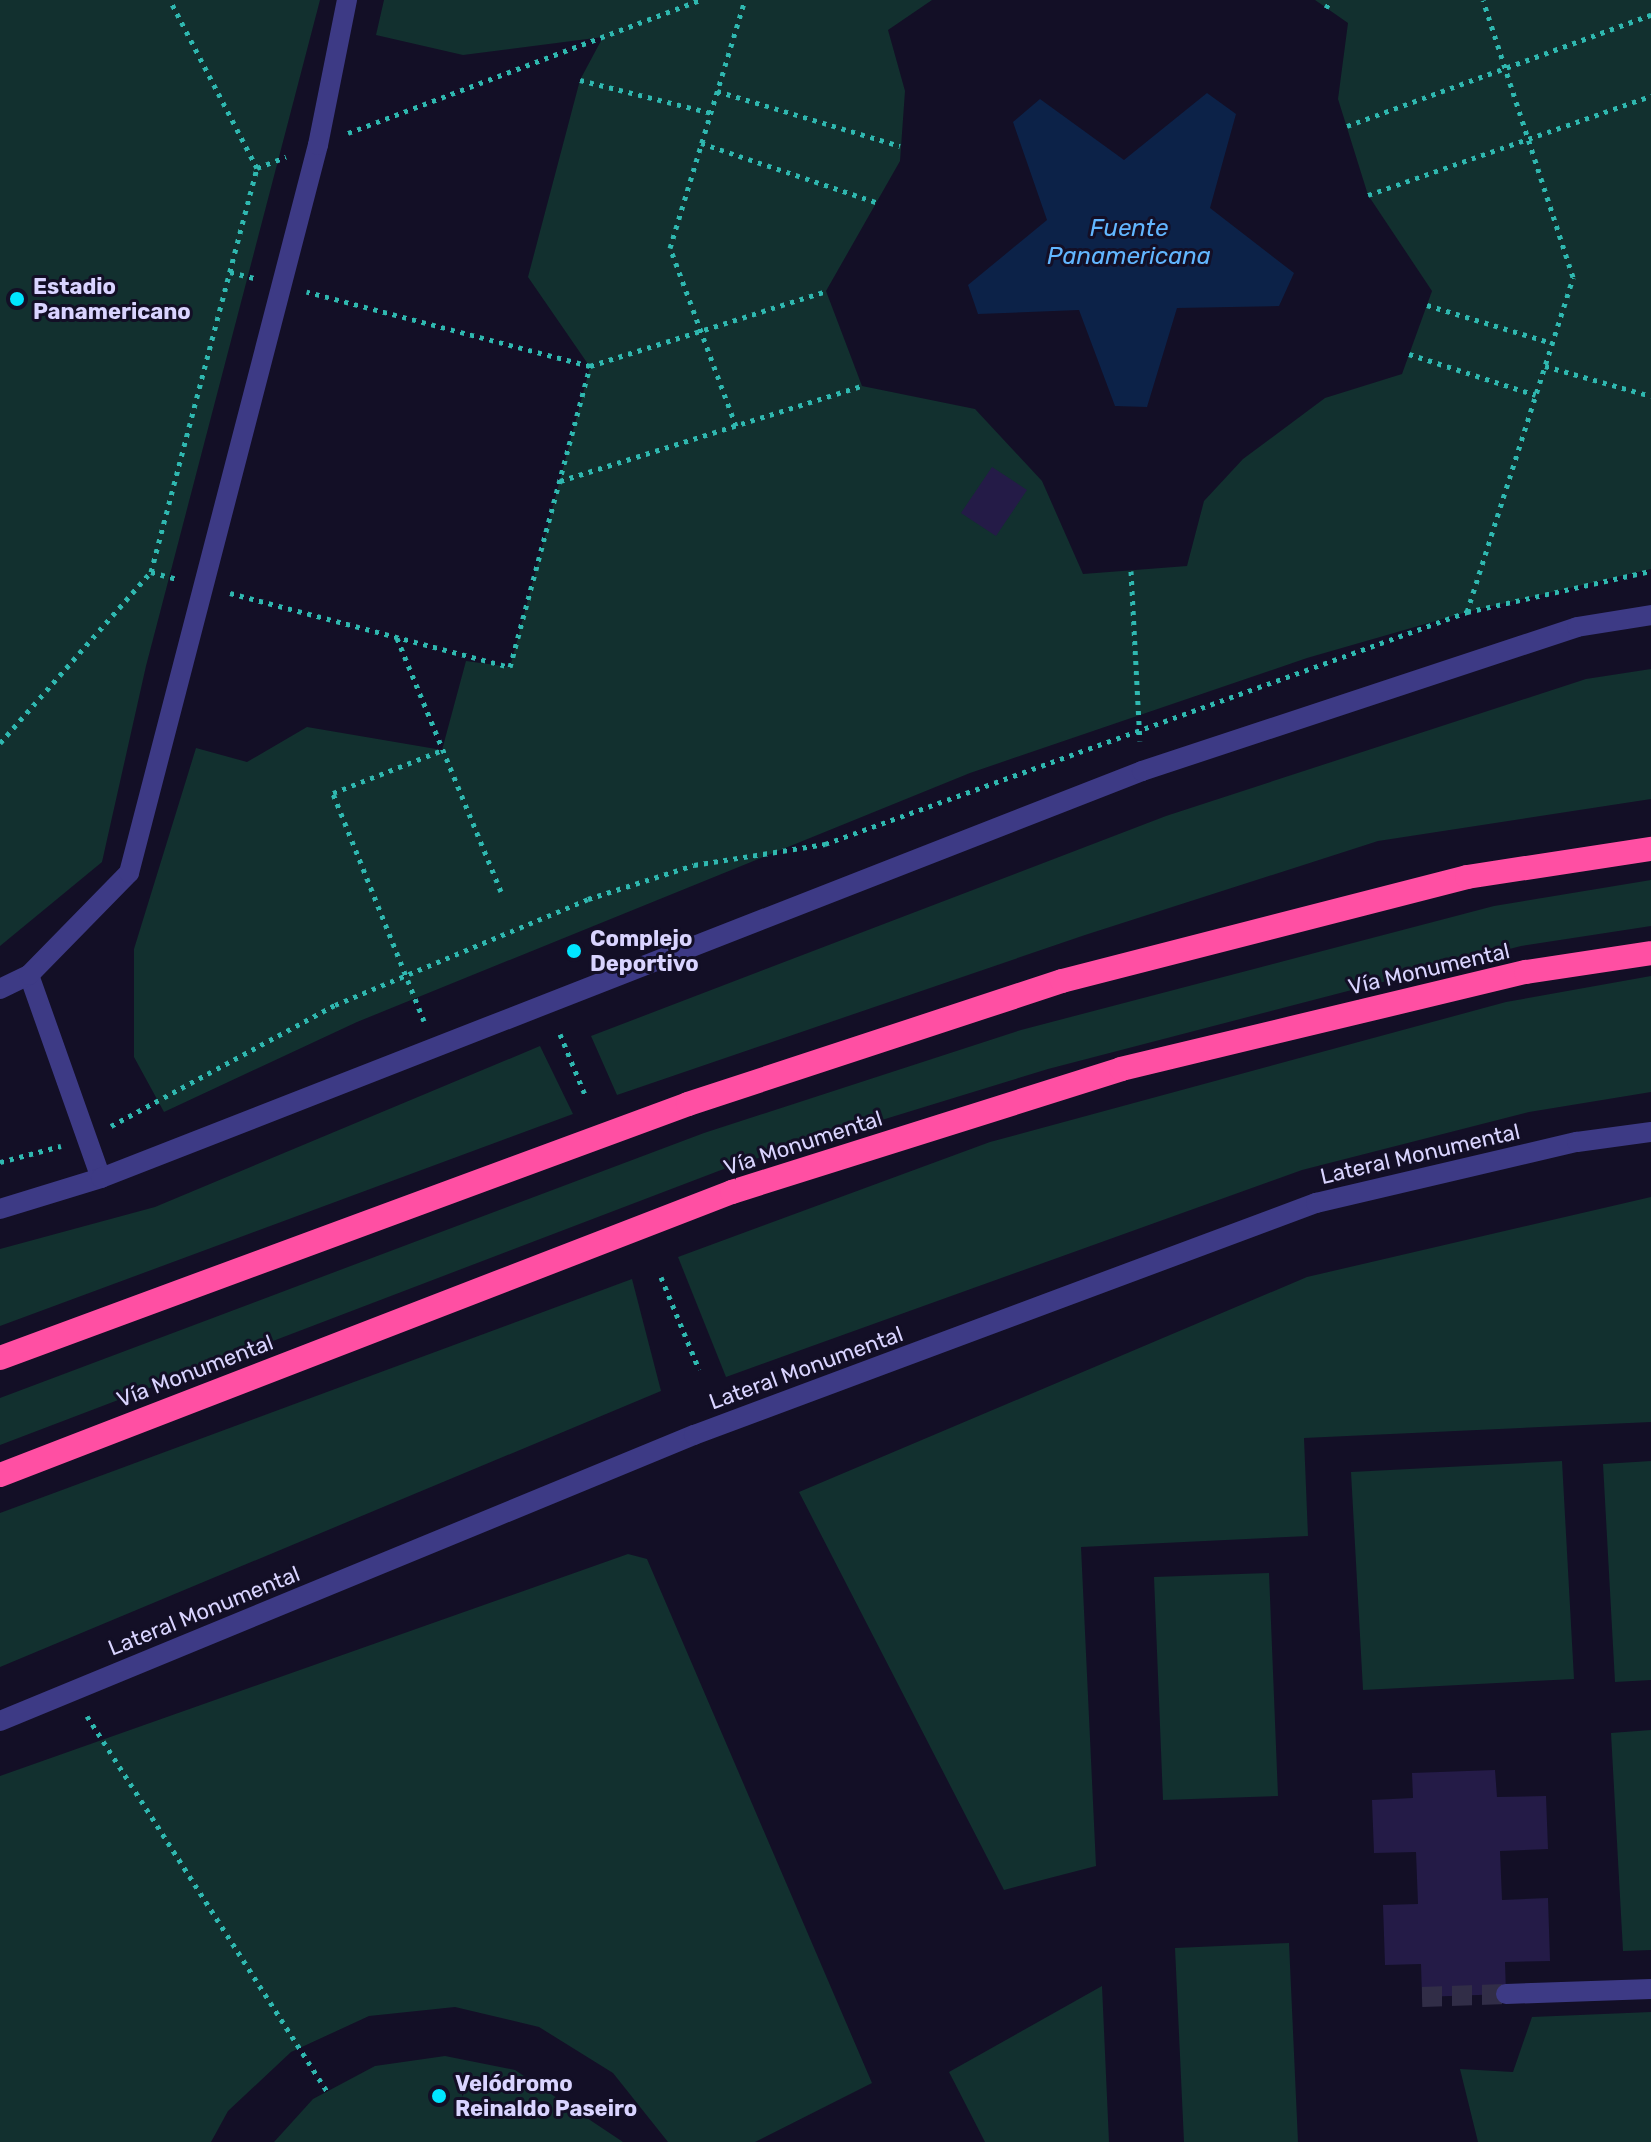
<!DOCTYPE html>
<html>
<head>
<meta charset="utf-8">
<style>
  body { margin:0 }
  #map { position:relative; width:1651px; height:2142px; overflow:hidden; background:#130f26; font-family:Rubik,sans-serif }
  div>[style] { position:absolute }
  .green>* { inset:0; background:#12302f }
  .water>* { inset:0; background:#0c2248 }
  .building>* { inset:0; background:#241b47 }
  .minor-tunnel>* { height:20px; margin-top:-10px; transform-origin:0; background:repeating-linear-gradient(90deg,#312d47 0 20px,transparent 0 30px) }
  .path>* { height:5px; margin-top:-2.5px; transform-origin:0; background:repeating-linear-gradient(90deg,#2fb8b0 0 4px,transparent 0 10px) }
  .minor>* { height:20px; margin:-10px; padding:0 10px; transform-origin:10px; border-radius:10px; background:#3d3a85 }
  .highway>* { height:24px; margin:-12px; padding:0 12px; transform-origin:12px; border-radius:12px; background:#ff4fa3 }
  .dots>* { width:22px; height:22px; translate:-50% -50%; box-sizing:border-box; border:4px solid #130f26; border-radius:50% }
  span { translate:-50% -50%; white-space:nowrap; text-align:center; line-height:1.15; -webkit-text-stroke:6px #130f26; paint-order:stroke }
  .poi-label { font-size:22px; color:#d9d4ff; font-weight:700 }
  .left { translate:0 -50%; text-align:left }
  .street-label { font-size:22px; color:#d9d4ff }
  .water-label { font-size:24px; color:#62b6ff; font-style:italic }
</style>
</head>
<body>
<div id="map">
  <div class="green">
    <div style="clip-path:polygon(0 0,320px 0,146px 666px,102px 862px,0 946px)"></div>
    <div style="clip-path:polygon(384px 0,932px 0,888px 30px,905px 91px,900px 161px,826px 291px,862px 386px,975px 409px,1042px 481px,1083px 574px,1187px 566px,1204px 501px,1243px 459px,1325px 398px,1402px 374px,1432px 291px,1368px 195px,1338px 99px,1348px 23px,1315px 0,1651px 0,1651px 569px,1467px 612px,1307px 658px,970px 773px,357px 1022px,164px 1112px,134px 1057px,134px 949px,196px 748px,247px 762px,307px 727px,442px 750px,466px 661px,510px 667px,590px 367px,528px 277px,580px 80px,603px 37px,463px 55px,376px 35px)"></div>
    <div style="clip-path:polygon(1651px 669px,1651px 799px,1378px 841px,1085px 935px,617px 1095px,591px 1036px,1166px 816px,1586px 679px)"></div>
    <div style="clip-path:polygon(1651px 880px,1651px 926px,1521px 946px,1048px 1069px,729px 1167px,0 1445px,0 1398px,704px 1133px,1021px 1030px,1494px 906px)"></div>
    <div style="clip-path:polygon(1651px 976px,1651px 1092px,1529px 1112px,1302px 1170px,726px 1377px,678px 1257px,990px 1142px,1506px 1002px)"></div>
    <div style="clip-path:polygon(540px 1046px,573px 1114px,0 1326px,0 1249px,155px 1207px)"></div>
    <div style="clip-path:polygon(1651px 1197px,1651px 1422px,1304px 1438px,1308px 1536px,1081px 1547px,1096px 1866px,1004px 1890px,799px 1492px,1307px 1277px)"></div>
    <div style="clip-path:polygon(632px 1279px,661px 1391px,0 1667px,0 1513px)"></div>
    <div style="clip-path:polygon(1562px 1461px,1574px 1679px,1363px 1690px,1351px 1472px)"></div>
    <div style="clip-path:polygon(1651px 1461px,1651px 1680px,1615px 1682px,1603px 1464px)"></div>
    <div style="clip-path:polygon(628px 1554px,647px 1559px,872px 2083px,755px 2142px,668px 2142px,613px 2073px,539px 2027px,455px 2007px,369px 2016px,291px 2052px,228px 2111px,211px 2142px,0 2142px,0 1776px)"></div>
    <div style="clip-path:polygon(1269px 1573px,1278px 1796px,1163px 1800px,1154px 1577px)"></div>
    <div style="clip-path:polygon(1651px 1730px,1651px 1950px,1623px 1951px,1611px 1733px)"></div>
    <div style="clip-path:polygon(1289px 1943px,1298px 2142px,1184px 2142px,1175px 1948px)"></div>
    <div style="clip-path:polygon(1102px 1986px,1109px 2142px,985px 2142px,949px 2072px)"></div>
    <div style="clip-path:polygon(1651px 2012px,1651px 2142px,1478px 2142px,1460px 2069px,1513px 2072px,1532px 2017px)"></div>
    <div style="clip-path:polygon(445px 2056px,515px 2070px,623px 2142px,274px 2142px,313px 2099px,375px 2066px)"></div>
  </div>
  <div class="water">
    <div style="clip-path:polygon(1207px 93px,1236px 114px,1210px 208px,1294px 273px,1279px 306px,1177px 308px,1147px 407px,1115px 406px,1079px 310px,978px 314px,968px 285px,1047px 220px,1013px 122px,1040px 99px,1124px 160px)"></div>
  </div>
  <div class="building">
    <div style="clip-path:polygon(992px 467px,1027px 490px,996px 536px,961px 513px)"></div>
    <div style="clip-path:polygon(1495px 1770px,1497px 1797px,1546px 1796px,1548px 1849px,1500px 1851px,1502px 1900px,1548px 1898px,1550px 1961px,1505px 1962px,1506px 1994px,1422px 1997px,1421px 1964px,1385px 1965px,1383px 1905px,1418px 1904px,1416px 1852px,1374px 1853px,1372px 1800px,1413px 1798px,1412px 1773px)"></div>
  </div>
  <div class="minor-tunnel">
    <div style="left:1422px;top:1997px;width:84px;rotate:-2deg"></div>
  </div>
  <div class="path">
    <div style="left:1326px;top:8px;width:9px;rotate:-58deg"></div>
    <div style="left:580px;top:80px;width:135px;rotate:14.1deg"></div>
    <div style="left:717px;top:91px;width:191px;rotate:16.7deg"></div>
    <div style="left:1347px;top:126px;width:324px;rotate:-20.1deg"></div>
    <div style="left:348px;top:133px;width:376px;rotate:-20.7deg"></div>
    <div style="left:701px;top:143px;width:187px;rotate:18.7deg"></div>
    <div style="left:257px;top:168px;width:31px;rotate:-21deg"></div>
    <div style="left:1368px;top:195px;width:300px;rotate:-19.3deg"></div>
    <div style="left:230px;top:272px;width:25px;rotate:14deg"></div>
    <div style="left:1427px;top:305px;width:131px;rotate:16.9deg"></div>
    <div style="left:1409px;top:354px;width:133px;rotate:17.9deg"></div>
    <div style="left:590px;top:366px;width:248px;rotate:-17.6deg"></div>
    <div style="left:1545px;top:366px;width:110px;rotate:15.8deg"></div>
    <div style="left:736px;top:426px;width:190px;rotate:-110.3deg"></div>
    <div style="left:670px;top:248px;width:259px;rotate:-73.2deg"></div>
    <div style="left:560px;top:481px;width:317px;rotate:-17.5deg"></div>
    <div style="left:1131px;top:571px;width:170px;rotate:87deg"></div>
    <div style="left:151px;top:572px;width:28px;rotate:15deg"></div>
    <div style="left:230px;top:593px;width:290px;rotate:14.8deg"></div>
    <div style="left:510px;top:667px;width:311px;rotate:-75.1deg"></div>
    <div style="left:590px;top:366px;width:293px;rotate:-165.3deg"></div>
    <div style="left:1467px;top:612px;width:351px;rotate:-72.4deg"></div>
    <div style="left:1573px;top:277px;width:291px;rotate:-108deg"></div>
    <div style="left:397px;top:638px;width:274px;rotate:67.7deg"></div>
    <div style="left:0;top:743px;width:228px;rotate:-48.6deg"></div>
    <div style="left:151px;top:572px;width:418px;rotate:-75.3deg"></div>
    <div style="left:257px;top:168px;width:189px;rotate:-117.4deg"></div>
    <div style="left:424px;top:1021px;width:245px;rotate:-111.8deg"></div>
    <div style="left:333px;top:793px;width:118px;rotate:-21.4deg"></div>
    <div style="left:560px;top:1034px;width:68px;rotate:67.6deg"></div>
    <div style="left:111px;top:1126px;width:255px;rotate:-28.4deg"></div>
    <div style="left:335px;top:1005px;width:274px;rotate:-22.7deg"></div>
    <div style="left:588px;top:899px;width:111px;rotate:-17.8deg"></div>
    <div style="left:694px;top:865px;width:133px;rotate:-9.1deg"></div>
    <div style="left:825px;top:844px;width:683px;rotate:-19.87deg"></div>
    <div style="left:1467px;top:612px;width:189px;rotate:-12.6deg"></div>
    <div style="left:0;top:1162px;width:63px;rotate:-14.7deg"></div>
    <div style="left:661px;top:1277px;width:100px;rotate:67.6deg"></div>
    <div style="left:87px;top:1716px;width:446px;rotate:57.4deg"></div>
  </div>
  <div class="minor">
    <div style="left:29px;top:975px;width:215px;rotate:70.5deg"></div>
    <div style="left:0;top:989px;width:32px;rotate:-26deg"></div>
    <div style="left:29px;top:975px;width:143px;rotate:-45.6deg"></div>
    <div style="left:129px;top:873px;width:752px;rotate:-75.45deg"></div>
    <div style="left:318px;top:145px;width:148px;rotate:-78.7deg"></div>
    <div style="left:0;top:1209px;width:106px;rotate:-17.1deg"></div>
    <div style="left:101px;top:1178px;width:1118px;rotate:-21.35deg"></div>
    <div style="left:1142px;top:771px;width:458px;rotate:-18.3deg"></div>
    <div style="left:1577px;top:627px;width:75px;rotate:-9.2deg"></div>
    <div style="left:0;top:1721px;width:751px;rotate:-22.4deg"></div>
    <div style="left:694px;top:1435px;width:664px;rotate:-20.46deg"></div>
    <div style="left:1316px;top:1203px;width:268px;rotate:-13.2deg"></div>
    <div style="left:1577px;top:1142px;width:75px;rotate:-7.7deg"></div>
    <div style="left:1506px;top:1994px;width:145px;rotate:-2deg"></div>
  </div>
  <div class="highway">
    <div style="left:0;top:1358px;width:733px;rotate:-20.26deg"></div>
    <div style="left:688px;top:1104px;width:394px;rotate:-18.2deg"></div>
    <div style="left:1062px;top:981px;width:418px;rotate:-14.4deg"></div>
    <div style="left:1467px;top:877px;width:186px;rotate:-8.7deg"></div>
    <div style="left:0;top:1475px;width:785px;rotate:-21.14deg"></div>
    <div style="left:732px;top:1192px;width:408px;rotate:-17.5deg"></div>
    <div style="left:1121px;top:1069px;width:416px;rotate:-13.5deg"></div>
    <div style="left:1526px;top:972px;width:126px;rotate:-8.6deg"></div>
  </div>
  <div class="dots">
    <div style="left:17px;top:299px;background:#00e5ff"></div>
    <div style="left:574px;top:951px;background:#00e5ff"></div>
    <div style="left:439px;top:2096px;background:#00e5ff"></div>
  </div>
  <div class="poi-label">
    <span class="left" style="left:33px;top:299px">Estadio<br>Panamericano</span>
    <span class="left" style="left:590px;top:951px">Complejo<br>Deportivo</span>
    <span class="left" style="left:455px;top:2096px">Velódromo<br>Reinaldo Paseiro</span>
  </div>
  <div class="street-label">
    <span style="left:1429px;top:969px;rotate:-13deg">Vía Monumental</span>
    <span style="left:803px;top:1143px;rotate:-18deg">Vía Monumental</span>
    <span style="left:1420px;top:1154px;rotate:-13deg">Lateral Monumental</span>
    <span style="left:806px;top:1368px;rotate:-20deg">Lateral Monumental</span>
    <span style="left:195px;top:1371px;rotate:-21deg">Vía Monumental</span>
    <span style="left:204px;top:1611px;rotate:-22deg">Lateral Monumental</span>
  </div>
  <div class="water-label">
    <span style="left:1129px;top:243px">Fuente<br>Panamericana</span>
  </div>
</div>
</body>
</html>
